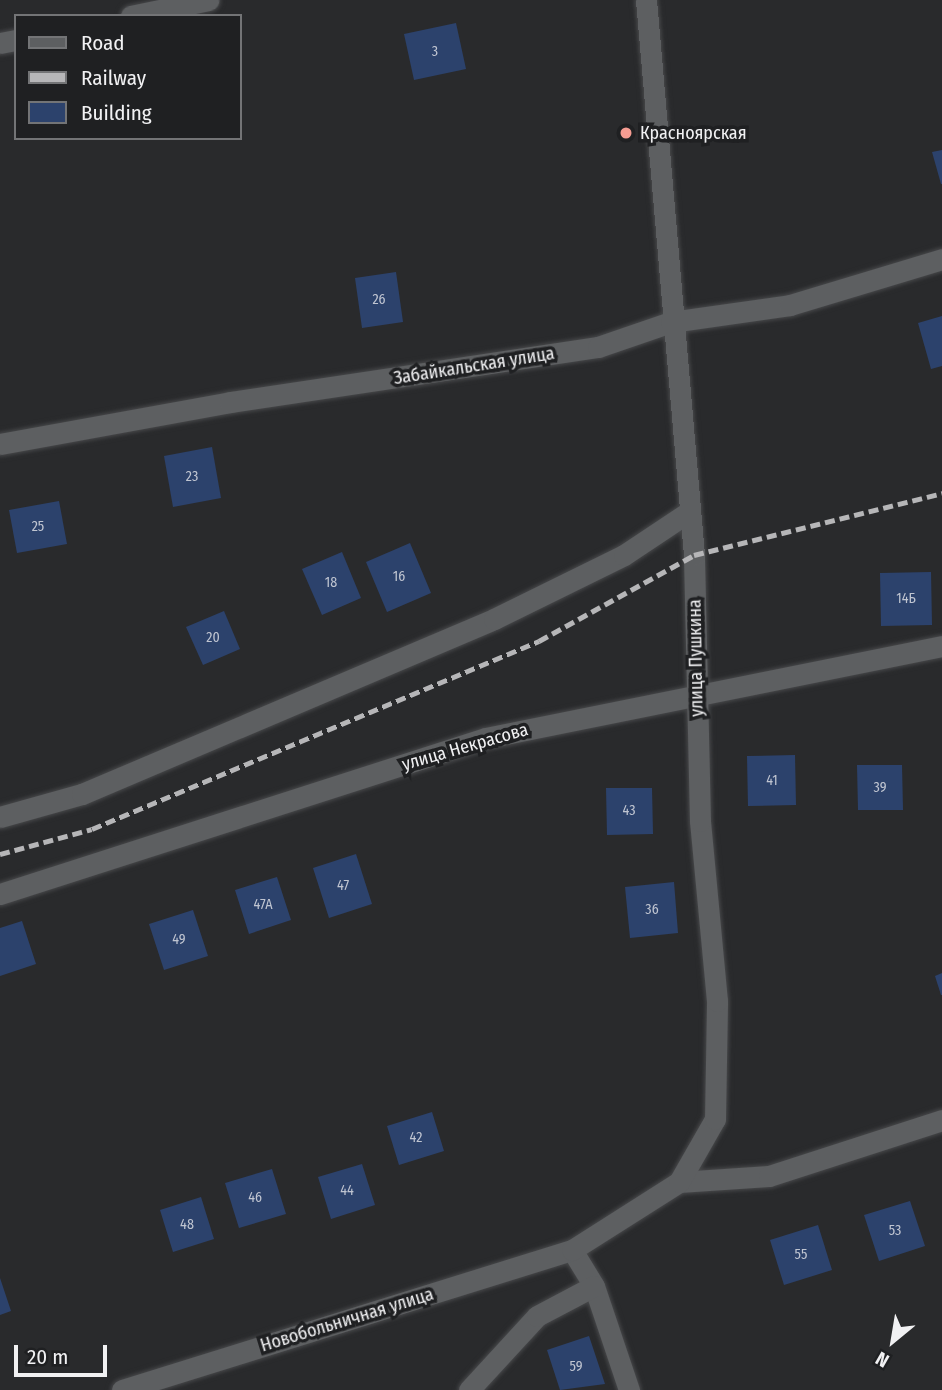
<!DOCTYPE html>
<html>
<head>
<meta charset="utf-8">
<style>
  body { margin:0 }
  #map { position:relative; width:942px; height:1390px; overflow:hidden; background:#292a2c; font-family:"Fira Sans Condensed",sans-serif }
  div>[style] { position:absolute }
  .building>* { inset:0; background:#2c426c }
  .roads { filter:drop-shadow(0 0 2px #47484a) drop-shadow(0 0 2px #47484a) }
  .minor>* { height:21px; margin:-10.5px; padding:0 10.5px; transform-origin:10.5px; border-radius:10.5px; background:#5d5f61 }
  .tertiary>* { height:21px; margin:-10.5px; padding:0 10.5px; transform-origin:10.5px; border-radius:10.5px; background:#5d5f61 }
  .rail>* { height:5px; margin-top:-2.5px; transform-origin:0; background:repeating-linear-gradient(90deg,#b6b6b8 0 10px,transparent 0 15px) }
  .dots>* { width:19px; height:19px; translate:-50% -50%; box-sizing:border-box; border:4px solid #1f2022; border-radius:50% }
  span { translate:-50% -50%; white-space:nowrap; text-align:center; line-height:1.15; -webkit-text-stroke:7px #1f2022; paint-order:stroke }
  .number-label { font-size:14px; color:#c0c5d1 }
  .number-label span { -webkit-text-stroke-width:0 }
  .poi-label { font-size:18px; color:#f1f1f3 }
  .left { translate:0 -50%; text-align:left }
  .street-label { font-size:18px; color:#f1f1f3 }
  .legend { position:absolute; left:14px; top:14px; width:228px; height:126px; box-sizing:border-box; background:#1f2022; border:2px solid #737476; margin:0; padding:9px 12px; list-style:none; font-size:21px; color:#f1f1f3 }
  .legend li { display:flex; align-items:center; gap:14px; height:35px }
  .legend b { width:35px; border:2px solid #737476 }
  .north { position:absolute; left:858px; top:1306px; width:70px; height:70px; -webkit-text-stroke:5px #1f2022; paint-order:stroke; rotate:210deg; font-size:19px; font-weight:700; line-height:28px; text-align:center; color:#f1f1f3 }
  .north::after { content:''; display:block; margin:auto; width:24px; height:32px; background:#f1f1f3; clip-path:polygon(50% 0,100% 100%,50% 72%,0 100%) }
  .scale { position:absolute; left:14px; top:1345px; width:93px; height:32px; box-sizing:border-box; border:4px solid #f1f1f3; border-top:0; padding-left:9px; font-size:21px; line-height:24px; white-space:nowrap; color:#f1f1f3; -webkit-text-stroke:5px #1f2022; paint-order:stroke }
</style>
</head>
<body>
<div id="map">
  <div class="building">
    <div style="clip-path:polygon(456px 23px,466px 69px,414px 80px,404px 34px)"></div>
    <div style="clip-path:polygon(942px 150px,942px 184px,941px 184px,932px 152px)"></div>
    <div style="clip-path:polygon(396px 272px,403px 322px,362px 328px,355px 278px)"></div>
    <div style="clip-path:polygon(942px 316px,942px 366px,931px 369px,918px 323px)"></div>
    <div style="clip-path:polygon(212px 447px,221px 498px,173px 507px,164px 456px)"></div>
    <div style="clip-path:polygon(59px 501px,67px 544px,17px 553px,9px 510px)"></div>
    <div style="clip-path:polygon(410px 543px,431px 593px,387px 612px,366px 562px)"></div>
    <div style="clip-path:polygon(342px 552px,361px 598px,322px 615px,302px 569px)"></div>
    <div style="clip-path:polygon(931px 572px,932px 625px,881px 626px,880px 573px)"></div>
    <div style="clip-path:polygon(224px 611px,240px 649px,203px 665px,186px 627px)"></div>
    <div style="clip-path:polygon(795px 755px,796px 805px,748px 806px,747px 756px)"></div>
    <div style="clip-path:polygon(857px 765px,902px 765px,903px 810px,858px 810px)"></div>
    <div style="clip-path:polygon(606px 788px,652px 788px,653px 834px,607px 835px)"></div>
    <div style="clip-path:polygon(356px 854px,372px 904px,329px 918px,313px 868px)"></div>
    <div style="clip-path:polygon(277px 877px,291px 920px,249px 934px,235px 890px)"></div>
    <div style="clip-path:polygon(674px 882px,678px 933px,630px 938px,625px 887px)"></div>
    <div style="clip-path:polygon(193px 910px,208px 956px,164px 970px,149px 924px)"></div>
    <div style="clip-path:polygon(22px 921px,36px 964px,0 976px,0 928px)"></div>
    <div style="clip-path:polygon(942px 973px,942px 995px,941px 995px,935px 976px)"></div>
    <div style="clip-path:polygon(432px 1112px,444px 1151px,399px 1165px,387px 1126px)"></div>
    <div style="clip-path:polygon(362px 1164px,375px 1205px,331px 1219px,318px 1177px)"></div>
    <div style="clip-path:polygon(272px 1169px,286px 1214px,239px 1228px,225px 1183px)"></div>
    <div style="clip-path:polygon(201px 1197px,214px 1239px,173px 1252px,160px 1210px)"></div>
    <div style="clip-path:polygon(910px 1201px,925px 1246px,879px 1261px,864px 1215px)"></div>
    <div style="clip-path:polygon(818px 1225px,832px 1270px,784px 1285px,770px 1240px)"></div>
    <div style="clip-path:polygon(0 1278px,11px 1311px,0 1315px)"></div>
    <div style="clip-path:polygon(589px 1336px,605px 1384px,560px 1390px,547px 1350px)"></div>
  </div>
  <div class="roads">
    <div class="minor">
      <div style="left:131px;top:16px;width:79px;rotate:-11.7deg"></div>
      <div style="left:0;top:43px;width:16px;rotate:-11deg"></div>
      <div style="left:0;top:444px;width:234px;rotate:-10.3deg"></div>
      <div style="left:230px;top:402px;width:372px;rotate:-8.5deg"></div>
      <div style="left:598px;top:347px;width:77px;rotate:-18.9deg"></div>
      <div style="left:671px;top:322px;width:120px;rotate:-8.1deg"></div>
      <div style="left:790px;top:305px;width:159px;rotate:-16.8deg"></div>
      <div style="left:0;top:817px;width:85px;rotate:-15.7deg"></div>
      <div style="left:82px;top:794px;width:448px;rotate:-23deg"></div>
      <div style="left:494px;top:619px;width:145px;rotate:-26.2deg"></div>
      <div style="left:624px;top:555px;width:79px;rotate:-33.7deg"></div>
      <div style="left:0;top:894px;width:510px;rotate:-17.8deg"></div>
      <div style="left:486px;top:738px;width:465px;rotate:-11.4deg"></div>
      <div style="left:679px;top:1182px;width:90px;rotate:-3.8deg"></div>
      <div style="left:769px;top:1176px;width:182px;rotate:-17.9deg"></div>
      <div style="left:572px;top:1250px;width:42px;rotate:58.6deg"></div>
      <div style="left:594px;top:1286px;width:110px;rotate:71.4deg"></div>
      <div style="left:469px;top:1390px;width:100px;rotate:-47.4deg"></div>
      <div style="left:537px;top:1316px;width:64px;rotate:-27.8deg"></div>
    </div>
    <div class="tertiary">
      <div style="left:122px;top:1390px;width:471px;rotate:-17.3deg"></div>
      <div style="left:572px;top:1250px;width:127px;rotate:-32.4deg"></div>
      <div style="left:679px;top:1182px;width:73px;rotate:-60.3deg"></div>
      <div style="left:715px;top:1119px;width:118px;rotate:-89deg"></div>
      <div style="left:717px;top:1001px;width:181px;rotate:-95.4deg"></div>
      <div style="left:700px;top:821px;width:266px;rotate:-91.3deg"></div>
      <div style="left:694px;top:555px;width:557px;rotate:-94.94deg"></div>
    </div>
  </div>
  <div class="rail">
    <div style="left:0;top:854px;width:95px;rotate:-15.2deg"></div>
    <div style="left:92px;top:829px;width:485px;rotate:-22.8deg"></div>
    <div style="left:539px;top:641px;width:177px;rotate:-29deg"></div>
    <div style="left:694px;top:555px;width:256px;rotate:-14deg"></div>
  </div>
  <div class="dots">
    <div style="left:626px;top:133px;background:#f59c92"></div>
  </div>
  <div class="number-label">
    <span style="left:435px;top:52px">3</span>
    <span style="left:379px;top:300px">26</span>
    <span style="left:192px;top:477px">23</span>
    <span style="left:38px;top:527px">25</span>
    <span style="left:399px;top:577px">16</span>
    <span style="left:331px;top:583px">18</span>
    <span style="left:906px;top:599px">14Б</span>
    <span style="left:213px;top:638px">20</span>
    <span style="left:772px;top:781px">41</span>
    <span style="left:880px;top:788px">39</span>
    <span style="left:629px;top:811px">43</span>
    <span style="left:343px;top:886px">47</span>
    <span style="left:263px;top:905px">47А</span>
    <span style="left:652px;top:910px">36</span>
    <span style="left:179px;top:940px">49</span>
    <span style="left:416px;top:1138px">42</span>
    <span style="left:347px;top:1191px">44</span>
    <span style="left:255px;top:1198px">46</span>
    <span style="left:187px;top:1225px">48</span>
    <span style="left:895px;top:1231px">53</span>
    <span style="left:801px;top:1255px">55</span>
    <span style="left:576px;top:1367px">59</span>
  </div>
  <div class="poi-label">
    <span class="left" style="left:640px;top:133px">Красноярская</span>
  </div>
  <div class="street-label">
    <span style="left:474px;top:366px;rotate:-9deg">Забайкальская улица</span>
    <span style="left:696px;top:658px;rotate:-91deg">улица Пушкина</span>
    <span style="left:465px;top:747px;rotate:-16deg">улица Некрасова</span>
    <span style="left:347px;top:1320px;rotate:-17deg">Новобольничная улица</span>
  </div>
  <ul class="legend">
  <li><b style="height:9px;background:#5d5f61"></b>Road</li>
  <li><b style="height:9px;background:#b6b6b8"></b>Railway</li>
  <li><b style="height:19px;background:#2c426c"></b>Building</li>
  </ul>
  <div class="north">N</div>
  <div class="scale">20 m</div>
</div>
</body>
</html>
